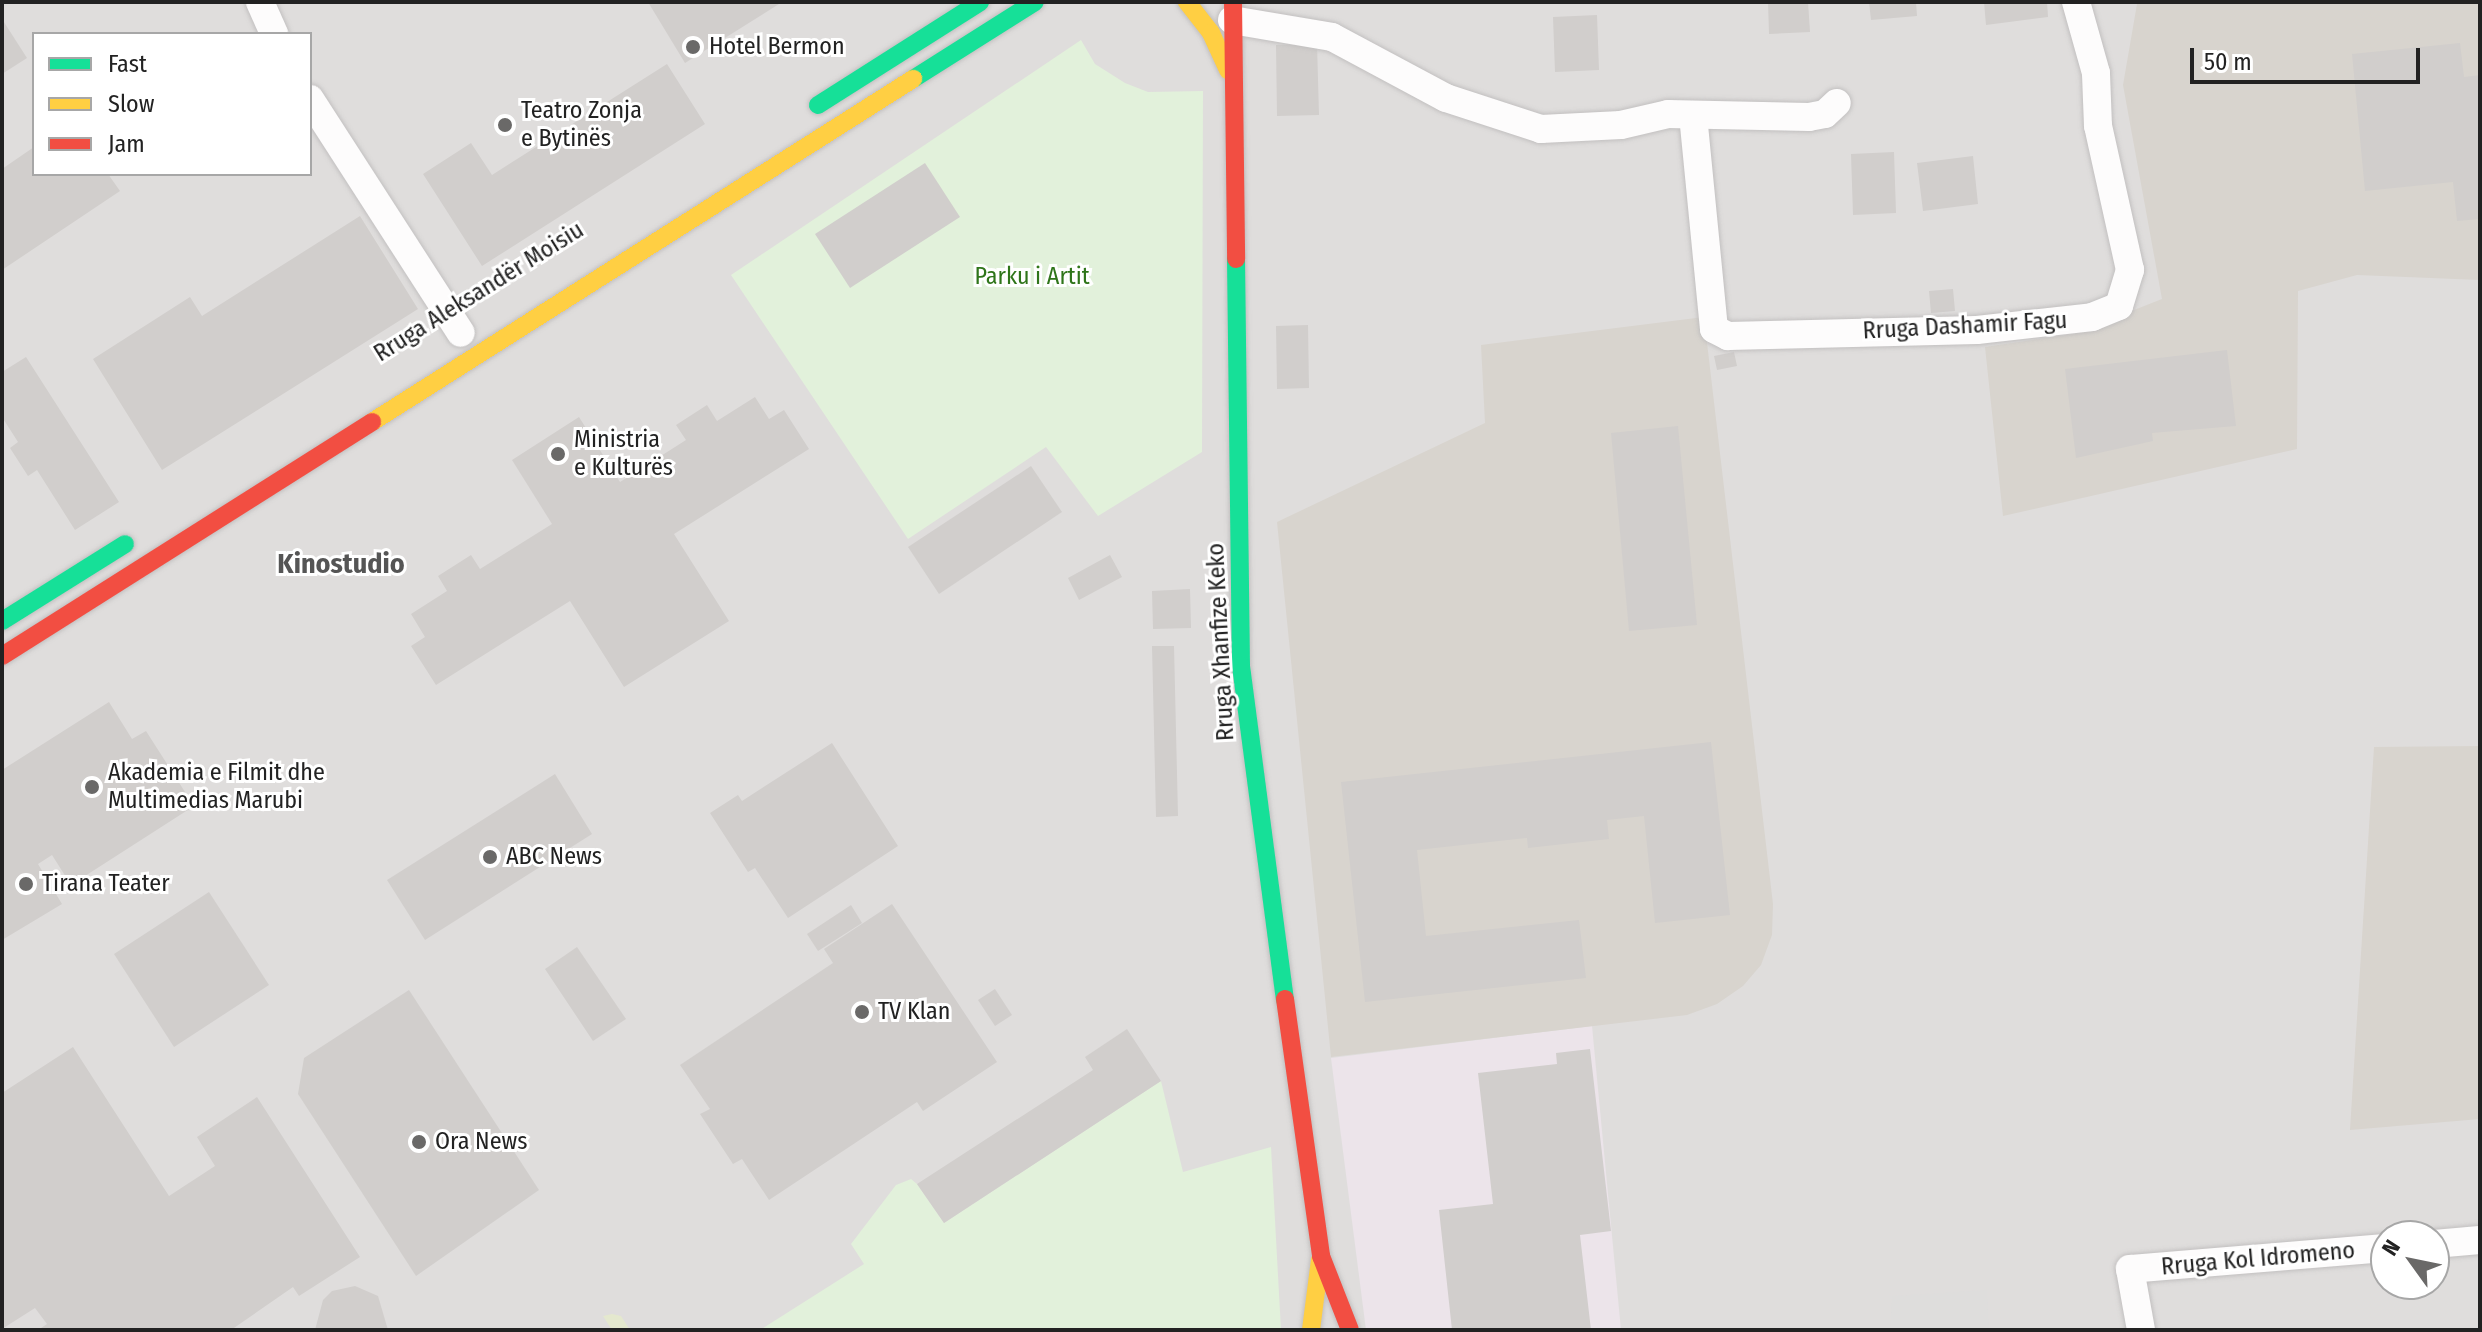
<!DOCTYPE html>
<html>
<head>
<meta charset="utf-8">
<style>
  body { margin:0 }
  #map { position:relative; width:2482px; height:1332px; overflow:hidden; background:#f0edeb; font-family:"Fira Sans Condensed",sans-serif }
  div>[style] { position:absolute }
  .residential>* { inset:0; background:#dfdddc }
  .industrial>* { inset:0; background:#ece4ea }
  .religious>* { inset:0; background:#dedddc }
  .construction>* { inset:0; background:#d8d4ce }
  .grass>* { inset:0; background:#e4e8ce }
  .park>* { inset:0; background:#e2f1db }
  .building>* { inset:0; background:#d1cecc }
  .roads { filter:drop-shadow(0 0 2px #c2c0c0) drop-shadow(0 0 2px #c2c0c0) }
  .street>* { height:28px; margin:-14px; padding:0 14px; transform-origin:14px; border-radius:14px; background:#fdfcfc }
  .fast>* { height:18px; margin:-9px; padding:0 9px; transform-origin:9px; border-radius:9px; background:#16e098 }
  .slow>* { height:18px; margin:-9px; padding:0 9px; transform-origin:9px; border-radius:9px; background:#ffcf43 }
  .jam>* { height:18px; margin:-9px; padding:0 9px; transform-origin:9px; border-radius:9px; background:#f24e42 }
  .dots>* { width:22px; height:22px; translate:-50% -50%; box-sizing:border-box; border:4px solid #fff; border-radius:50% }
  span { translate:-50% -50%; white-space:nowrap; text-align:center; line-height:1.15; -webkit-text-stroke:6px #fff; paint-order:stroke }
  .poi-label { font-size:24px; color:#222 }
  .left { translate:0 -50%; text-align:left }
  .park-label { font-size:24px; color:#2f751a }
  .street-label { font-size:24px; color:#222 }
  .quarter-label { font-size:28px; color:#555; font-weight:700 }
  .frame { position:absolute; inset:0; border:4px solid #222; pointer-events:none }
  .legend { position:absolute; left:32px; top:32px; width:280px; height:144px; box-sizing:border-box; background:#fff; border:2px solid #a7a7a7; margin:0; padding:10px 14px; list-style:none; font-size:24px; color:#222 }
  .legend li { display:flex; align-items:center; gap:16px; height:40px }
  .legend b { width:40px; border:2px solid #a7a7a7 }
  .north { position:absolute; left:2370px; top:1220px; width:80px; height:80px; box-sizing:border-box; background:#fff; border:2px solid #a7a7a7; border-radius:50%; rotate:303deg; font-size:22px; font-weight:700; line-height:32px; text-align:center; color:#222 }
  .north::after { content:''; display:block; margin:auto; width:28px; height:36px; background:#6a6968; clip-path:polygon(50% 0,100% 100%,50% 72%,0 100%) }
  .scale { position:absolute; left:2190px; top:48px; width:230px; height:36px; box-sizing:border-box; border:4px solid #222; border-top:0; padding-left:10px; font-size:24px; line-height:28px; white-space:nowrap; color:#222; -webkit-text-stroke:6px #fff; paint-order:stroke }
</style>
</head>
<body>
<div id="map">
  <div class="residential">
    <div style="clip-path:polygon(evenodd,2px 2px,2480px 2px,2480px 1330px,2px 1330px,2px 2px,34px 34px,310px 34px,310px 174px,34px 174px,34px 34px,2px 2px,2386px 1236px,2434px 1236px,2434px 1284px,2386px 1284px,2386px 1236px)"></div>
  </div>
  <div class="industrial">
    <div style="clip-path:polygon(1592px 1026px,1621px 1330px,1366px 1330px,1331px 1058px)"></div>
  </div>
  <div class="religious">
    <div style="clip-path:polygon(1987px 1290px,1989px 1330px,1890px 1330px,1892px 1296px)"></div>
  </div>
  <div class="construction">
    <div style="clip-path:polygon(2480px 2px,2480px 280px,2357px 275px,2298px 291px,2297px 449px,2003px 516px,1985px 347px,2073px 334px,2162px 299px,2123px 85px,2137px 4px)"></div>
    <div style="clip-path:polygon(1704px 317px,1773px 904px,1772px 935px,1761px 965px,1743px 986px,1717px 1004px,1687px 1015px,1331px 1057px,1277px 522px,1485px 423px,1481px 345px)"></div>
    <div style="clip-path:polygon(2480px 746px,2480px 1119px,2350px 1130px,2374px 747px)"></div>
  </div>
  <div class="grass">
    <div style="clip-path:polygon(612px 1314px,621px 1316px,630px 1330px,612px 1330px,603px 1316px)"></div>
  </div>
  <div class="park">
    <div style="clip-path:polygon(1081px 40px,1095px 64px,1125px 83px,1148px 92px,1203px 91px,1202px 452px,1098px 516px,1046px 447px,908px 539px,731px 275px)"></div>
    <div style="clip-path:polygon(1161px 1081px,1183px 1172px,1271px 1147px,1281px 1330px,760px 1330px,864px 1264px,851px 1244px,896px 1185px,911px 1179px,917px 1184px,944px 1223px)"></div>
  </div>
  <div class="building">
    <div style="clip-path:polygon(648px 2px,777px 2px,779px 4px,685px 63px)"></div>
    <div style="clip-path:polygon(1768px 2px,1808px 2px,1810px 32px,1769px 34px)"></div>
    <div style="clip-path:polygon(1869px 2px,1916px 2px,1917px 16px,1871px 20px)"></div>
    <div style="clip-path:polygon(1984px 2px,2047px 2px,2048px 17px,1986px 25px)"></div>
    <div style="clip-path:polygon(1597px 15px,1599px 70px,1555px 72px,1553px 17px)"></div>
    <div style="clip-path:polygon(2px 19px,27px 58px,2px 74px)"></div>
    <div style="clip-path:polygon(2460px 43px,2464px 77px,2480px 75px,2480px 219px,2457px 221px,2453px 182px,2365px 191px,2352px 54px)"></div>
    <div style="clip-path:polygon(1317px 44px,1319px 115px,1277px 116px,1276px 45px)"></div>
    <div style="clip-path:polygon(667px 64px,705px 124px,482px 266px,423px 174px,471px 143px,492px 175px)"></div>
    <div style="clip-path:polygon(34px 147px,34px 174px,108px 174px,120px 191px,2px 270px,2px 169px)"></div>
    <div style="clip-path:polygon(1894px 152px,1896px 213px,1853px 215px,1851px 154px)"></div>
    <div style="clip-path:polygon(1973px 156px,1978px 204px,1923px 211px,1917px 163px)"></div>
    <div style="clip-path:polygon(925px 163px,960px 217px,850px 288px,815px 234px)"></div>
    <div style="clip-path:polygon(360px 216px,418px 309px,162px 470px,93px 359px,190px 297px,202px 316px)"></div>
    <div style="clip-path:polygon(1953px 289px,1955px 311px,1931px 313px,1929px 291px)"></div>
    <div style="clip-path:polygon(1308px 325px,1309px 388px,1277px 389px,1276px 326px)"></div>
    <div style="clip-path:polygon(2227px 350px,2236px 426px,2152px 433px,2153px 441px,2076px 458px,2065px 369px)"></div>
    <div style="clip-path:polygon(1734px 352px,1737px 366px,1717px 370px,1714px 356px)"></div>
    <div style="clip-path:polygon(26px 357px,119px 502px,75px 530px,37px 470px,28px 476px,10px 448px,18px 442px,2px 417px,2px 372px)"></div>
    <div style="clip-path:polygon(755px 397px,769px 419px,784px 410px,809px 449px,674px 534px,729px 621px,624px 687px,570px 601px,436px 685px,411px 646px,425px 637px,411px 614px,447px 591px,438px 576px,471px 555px,480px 569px,552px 524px,512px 460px,579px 417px,620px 482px,686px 440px,676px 425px,707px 405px,717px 421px)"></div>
    <div style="clip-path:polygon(1678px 426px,1697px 625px,1629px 631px,1611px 433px)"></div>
    <div style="clip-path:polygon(1031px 466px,1062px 512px,939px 594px,908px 547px)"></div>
    <div style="clip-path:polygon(1110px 555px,1122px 577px,1079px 600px,1068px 578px)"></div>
    <div style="clip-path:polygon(1190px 589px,1191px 628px,1153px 629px,1152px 591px)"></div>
    <div style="clip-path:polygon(1152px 646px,1174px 646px,1178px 816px,1156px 817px)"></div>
    <div style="clip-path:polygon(109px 702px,132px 739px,146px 731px,194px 806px,71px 885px,52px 855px,38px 864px,62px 904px,2px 940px,2px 770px)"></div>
    <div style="clip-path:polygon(1711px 742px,1730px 915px,1655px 923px,1644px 816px,1607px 820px,1609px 839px,1528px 848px,1527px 838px,1417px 850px,1426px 936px,1579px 920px,1586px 978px,1365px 1002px,1341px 782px)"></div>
    <div style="clip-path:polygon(832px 743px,898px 846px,788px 918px,755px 868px,748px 872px,710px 813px,738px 795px,742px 801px)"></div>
    <div style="clip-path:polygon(555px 774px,592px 834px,425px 940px,387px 880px)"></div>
    <div style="clip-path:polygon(209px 892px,269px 985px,174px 1047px,114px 954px)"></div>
    <div style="clip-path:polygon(892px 904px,997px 1062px,923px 1111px,917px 1102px,769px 1200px,742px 1159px,733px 1164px,700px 1114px,710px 1109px,680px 1065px,833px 963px,824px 949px)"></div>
    <div style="clip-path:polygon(851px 905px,862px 923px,818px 951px,807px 934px)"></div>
    <div style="clip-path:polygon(577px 947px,626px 1019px,593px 1041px,545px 969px)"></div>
    <div style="clip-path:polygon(995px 989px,1012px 1015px,995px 1026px,978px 1000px)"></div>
    <div style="clip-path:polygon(409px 990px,539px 1190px,416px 1276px,298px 1094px,304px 1058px)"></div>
    <div style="clip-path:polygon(1127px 1029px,1161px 1081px,944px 1223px,917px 1184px,1093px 1070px,1085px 1057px)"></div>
    <div style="clip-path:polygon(73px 1047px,169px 1196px,215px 1166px,197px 1137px,257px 1097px,360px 1257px,299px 1296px,293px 1287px,231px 1330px,38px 1330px,47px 1324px,35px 1308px,2px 1329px,2px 1093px)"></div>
    <div style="clip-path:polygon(1590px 1049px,1611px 1231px,1580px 1235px,1591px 1330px,1452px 1330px,1439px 1210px,1493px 1204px,1478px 1073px,1557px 1064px,1556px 1053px)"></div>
    <div style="clip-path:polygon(355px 1286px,378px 1296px,388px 1330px,315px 1330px,323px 1300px,332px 1291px)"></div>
  </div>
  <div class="roads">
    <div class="street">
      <div style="left:260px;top:2px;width:35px;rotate:66deg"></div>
      <div style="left:1232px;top:20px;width:101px;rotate:9.6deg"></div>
      <div style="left:1332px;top:37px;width:129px;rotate:28.2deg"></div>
      <div style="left:1446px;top:98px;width:100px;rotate:18.1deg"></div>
      <div style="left:1541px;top:129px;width:80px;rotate:-2.9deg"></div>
      <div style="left:1621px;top:125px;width:48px;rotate:-13.2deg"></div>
      <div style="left:1668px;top:114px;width:141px;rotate:1.2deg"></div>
      <div style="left:1809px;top:117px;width:16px;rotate:-11deg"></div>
      <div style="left:1825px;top:114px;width:16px;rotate:-43deg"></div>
      <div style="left:310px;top:99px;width:278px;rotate:57.2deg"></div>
      <div style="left:1693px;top:115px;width:215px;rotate:84.4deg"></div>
      <div style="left:1714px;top:329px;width:16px;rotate:27deg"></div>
      <div style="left:1728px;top:336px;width:249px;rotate:-1.4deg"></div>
      <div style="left:1977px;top:330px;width:116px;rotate:-6.4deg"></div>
      <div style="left:2092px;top:317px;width:29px;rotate:-22deg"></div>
      <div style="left:2119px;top:306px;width:38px;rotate:-73deg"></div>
      <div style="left:2130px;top:270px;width:148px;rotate:-102.5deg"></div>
      <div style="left:2098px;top:126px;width:53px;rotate:-92.2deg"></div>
      <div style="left:2096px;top:73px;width:74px;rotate:-105.7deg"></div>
      <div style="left:2434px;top:1244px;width:46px;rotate:-5deg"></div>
      <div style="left:2141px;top:1330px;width:62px;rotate:-100.2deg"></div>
      <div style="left:2130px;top:1269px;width:257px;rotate:-4.7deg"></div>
    </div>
    <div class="fast">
      <div style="left:913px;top:79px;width:144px;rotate:-32.3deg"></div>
      <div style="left:818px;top:105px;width:192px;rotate:-32.4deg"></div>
      <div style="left:1236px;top:259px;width:407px;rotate:89.3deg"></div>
      <div style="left:1241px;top:666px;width:336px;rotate:82.5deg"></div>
      <div style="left:2px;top:621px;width:145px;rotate:-32deg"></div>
    </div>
    <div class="slow">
      <div style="left:1187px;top:2px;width:39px;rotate:52deg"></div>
      <div style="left:1211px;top:33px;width:41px;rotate:65.3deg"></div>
      <div style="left:372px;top:422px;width:641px;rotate:-32.38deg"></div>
      <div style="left:1311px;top:1330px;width:71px;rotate:-82.7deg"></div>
    </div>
    <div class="jam">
      <div style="left:1233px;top:2px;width:257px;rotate:89.3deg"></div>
      <div style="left:2px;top:656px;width:438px;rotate:-32.3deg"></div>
      <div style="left:1285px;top:999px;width:260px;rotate:82deg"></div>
      <div style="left:1321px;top:1256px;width:79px;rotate:68.6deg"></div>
    </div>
  </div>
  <div class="dots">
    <div style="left:693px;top:47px;background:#6a6968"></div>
    <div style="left:505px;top:125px;background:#6a6968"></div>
    <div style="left:558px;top:454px;background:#6a6968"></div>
    <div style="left:92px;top:787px;background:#6a6968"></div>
    <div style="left:490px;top:857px;background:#6a6968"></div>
    <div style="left:26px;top:884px;background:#6a6968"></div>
    <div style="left:862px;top:1012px;background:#6a6968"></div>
    <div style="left:419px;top:1142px;background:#6a6968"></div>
  </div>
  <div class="poi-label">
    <span class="left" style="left:709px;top:47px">Hotel Bermon</span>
    <span class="left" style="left:521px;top:125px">Teatro Zonja<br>e Bytinës</span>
    <span class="left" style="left:574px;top:454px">Ministria<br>e Kulturës</span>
    <span class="left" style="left:108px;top:787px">Akademia e Filmit dhe<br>Multimedias Marubi</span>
    <span class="left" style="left:506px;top:857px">ABC News</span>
    <span class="left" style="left:42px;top:884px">Tirana Teater</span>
    <span class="left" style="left:878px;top:1012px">TV Klan</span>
    <span class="left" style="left:435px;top:1142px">Ora News</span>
  </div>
  <div class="park-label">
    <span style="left:1032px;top:277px">Parku i Artit</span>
  </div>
  <div class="street-label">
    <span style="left:479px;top:292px;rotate:-32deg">Rruga Aleksandër Moisiu</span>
    <span style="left:1965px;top:326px;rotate:-3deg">Rruga Dashamir Fagu</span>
    <span style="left:1221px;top:642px;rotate:-93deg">Rruga Xhanfize Keko</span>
    <span style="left:2258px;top:1259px;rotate:-5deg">Rruga Kol Idromeno</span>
  </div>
  <div class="quarter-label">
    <span style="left:341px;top:564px">Kinostudio</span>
  </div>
  <div class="frame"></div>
  <ul class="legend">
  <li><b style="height:10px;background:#16e098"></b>Fast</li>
  <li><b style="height:10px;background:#ffcf43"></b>Slow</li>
  <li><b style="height:10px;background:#f24e42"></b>Jam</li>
  </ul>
  <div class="north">N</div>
  <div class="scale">50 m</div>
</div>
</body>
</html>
